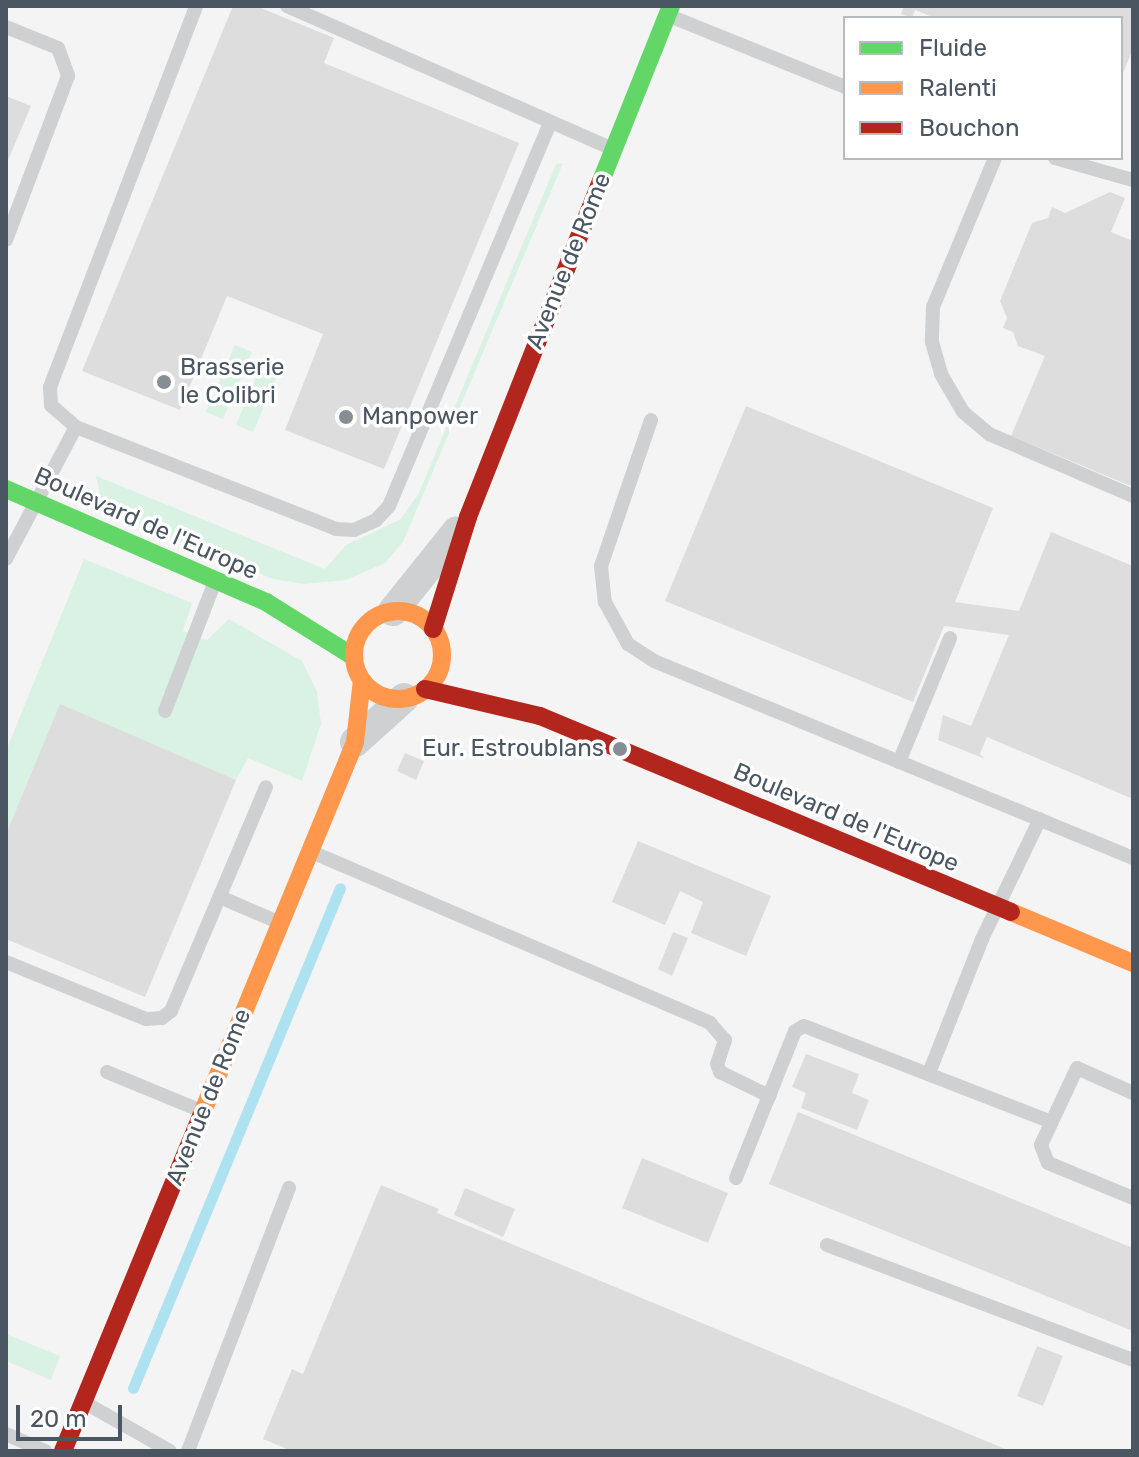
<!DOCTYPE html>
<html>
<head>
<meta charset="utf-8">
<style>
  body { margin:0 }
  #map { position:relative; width:1139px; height:1457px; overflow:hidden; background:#f4f4f4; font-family:Rubik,sans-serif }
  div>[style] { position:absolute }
  .green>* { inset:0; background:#d9f2e3 }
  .stream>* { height:11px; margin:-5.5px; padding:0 5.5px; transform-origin:5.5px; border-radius:5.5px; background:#aee2f0 }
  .building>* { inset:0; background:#ddddde }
  .lane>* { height:14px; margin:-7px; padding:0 7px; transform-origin:7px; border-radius:7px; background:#ced0d2 }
  .street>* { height:30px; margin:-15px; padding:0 15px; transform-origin:15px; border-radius:15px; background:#ced0d2 }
  .fast>* { height:18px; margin:-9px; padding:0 9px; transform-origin:9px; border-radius:9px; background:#63d668 }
  .slow>* { height:18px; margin:-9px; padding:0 9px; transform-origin:9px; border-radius:9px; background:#ff974d }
  .slow>.ring { margin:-9px; padding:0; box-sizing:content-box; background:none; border:18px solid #ff974d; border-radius:50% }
  .jam>* { height:18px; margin:-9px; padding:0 9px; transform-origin:9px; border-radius:9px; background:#b3261e }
  .dots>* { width:22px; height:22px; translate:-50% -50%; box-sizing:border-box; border:4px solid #fff; border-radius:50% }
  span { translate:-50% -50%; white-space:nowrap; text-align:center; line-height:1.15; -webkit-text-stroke:7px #fff; paint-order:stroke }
  .street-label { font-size:24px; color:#4a5661 }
  .poi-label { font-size:24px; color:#4a5661 }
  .left { translate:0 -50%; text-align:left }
  .right { translate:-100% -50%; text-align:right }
  .frame { position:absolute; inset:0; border:8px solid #4a5661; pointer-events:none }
  .legend { position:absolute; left:843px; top:16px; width:280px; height:144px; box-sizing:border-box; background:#fff; border:2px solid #b7bbc0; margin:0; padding:10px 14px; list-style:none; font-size:24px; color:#4a5661 }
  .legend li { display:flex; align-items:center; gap:16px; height:40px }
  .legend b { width:40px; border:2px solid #b7bbc0 }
  .scale { position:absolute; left:16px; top:1405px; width:106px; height:36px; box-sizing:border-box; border:4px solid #4a5661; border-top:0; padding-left:10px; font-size:24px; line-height:28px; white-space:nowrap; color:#4a5661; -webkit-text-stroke:6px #fff; paint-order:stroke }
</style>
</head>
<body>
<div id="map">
  <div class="green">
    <div style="clip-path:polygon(563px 163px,403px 542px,385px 563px,346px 580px,304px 584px,273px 579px,103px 509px,96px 476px,325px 569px,346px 545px,401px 519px,419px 493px,556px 164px)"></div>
    <div style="clip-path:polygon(235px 345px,252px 352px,223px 419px,206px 412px)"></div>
    <div style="clip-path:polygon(265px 357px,282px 365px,253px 432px,236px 425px)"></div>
    <div style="clip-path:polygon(84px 559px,192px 603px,183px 631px,207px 640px,229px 619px,302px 661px,317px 692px,321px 724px,302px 781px,248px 758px,236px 780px,60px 705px,6px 834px,6px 751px)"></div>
    <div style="clip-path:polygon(6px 1334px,60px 1356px,51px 1380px,6px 1361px)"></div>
  </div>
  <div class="stream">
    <div style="left:133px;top:1388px;width:541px;rotate:-67.51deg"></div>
  </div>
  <div class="building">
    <div style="clip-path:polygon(233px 6px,256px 6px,334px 38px,324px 63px,519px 143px,384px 469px,285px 430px,323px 334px,227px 296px,180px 410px,82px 371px)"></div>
    <div style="clip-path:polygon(904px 6px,1133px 6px,1133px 49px,1121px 78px,1121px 18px,935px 18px,915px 10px,912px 18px,901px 14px)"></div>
    <div style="clip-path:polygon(6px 96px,31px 106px,6px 165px)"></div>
    <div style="clip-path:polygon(1110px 192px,1125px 198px,1111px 232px,1133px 241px,1133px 487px,1011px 436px,1045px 356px,1018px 346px,1013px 332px,1003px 328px,1007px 318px,1000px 301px,1032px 223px,1048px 218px,1052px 207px,1065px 213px)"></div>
    <div style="clip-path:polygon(746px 406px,993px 508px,955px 602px,1019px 611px,1051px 532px,1133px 566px,1133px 799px,987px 737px,980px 754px,985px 759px,938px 740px,943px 715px,971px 726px,1009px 635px,944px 626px,913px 702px,665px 601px)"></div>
    <div style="clip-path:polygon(60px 704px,236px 780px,145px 997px,6px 939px,6px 834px)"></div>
    <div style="clip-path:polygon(405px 753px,424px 761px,416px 780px,397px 771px)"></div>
    <div style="clip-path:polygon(638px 841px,771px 896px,746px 956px,691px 933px,703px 902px,680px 891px,665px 925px,612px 902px)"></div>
    <div style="clip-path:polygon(673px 932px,688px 938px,672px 976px,658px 969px)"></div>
    <div style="clip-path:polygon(806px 1054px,859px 1074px,852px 1093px,869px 1100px,857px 1130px,801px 1108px,806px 1093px,792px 1087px)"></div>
    <div style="clip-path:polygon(798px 1112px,1133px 1248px,1133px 1331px,769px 1184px)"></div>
    <div style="clip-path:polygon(642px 1158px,728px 1193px,708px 1243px,622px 1208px)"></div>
    <div style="clip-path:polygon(381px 1185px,439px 1209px,437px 1213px,1010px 1451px,292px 1451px,263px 1439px,292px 1369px,303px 1374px)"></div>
    <div style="clip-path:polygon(465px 1188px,515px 1209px,503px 1237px,454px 1215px)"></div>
    <div style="clip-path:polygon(1037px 1346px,1063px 1356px,1043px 1406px,1017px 1396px)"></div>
  </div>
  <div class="lane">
    <div style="left:287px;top:6px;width:353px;rotate:23.7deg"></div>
    <div style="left:672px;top:17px;width:187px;rotate:22deg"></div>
    <div style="left:6px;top:27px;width:56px;rotate:22deg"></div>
    <div style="left:58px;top:48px;width:30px;rotate:70deg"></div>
    <div style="left:68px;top:76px;width:175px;rotate:110.7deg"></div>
    <div style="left:995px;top:158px;width:161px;rotate:112.6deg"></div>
    <div style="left:933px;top:307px;width:35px;rotate:92deg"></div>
    <div style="left:932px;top:342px;width:33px;rotate:74deg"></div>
    <div style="left:941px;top:374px;width:44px;rotate:59.9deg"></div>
    <div style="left:963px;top:412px;width:34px;rotate:40deg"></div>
    <div style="left:989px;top:434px;width:157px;rotate:23.3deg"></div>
    <div style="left:1055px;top:158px;width:81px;rotate:15.8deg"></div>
    <div style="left:651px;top:420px;width:154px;rotate:108.9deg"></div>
    <div style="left:601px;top:566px;width:36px;rotate:84deg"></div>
    <div style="left:605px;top:602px;width:48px;rotate:61.3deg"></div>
    <div style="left:628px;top:644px;width:31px;rotate:33deg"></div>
    <div style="left:654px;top:661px;width:518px;rotate:22.36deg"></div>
    <div style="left:76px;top:427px;width:279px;rotate:21.4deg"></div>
    <div style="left:336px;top:529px;width:18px;rotate:3deg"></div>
    <div style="left:354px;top:530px;width:24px;rotate:-24deg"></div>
    <div style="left:376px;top:520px;width:19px;rotate:-47deg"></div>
    <div style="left:389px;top:506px;width:415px;rotate:-67.2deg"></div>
    <div style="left:6px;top:559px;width:149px;rotate:-62.1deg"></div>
    <div style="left:76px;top:427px;width:33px;rotate:-139deg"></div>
    <div style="left:51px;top:405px;width:18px;rotate:-93deg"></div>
    <div style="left:50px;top:387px;width:408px;rotate:-69deg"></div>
    <div style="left:165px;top:711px;width:136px;rotate:-68.9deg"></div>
    <div style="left:899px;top:762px;width:134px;rotate:-67.6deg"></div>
    <div style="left:314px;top:853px;width:431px;rotate:23.2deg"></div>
    <div style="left:710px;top:1023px;width:23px;rotate:49deg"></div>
    <div style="left:725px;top:1040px;width:25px;rotate:108deg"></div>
    <div style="left:717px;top:1064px;width:9px;rotate:69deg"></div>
    <div style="left:720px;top:1072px;width:55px;rotate:26.1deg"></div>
    <div style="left:220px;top:897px;width:63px;rotate:23.3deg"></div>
    <div style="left:6px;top:962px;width:151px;rotate:22.2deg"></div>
    <div style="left:146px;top:1019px;width:16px;rotate:-4deg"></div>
    <div style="left:162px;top:1018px;width:11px;rotate:-38deg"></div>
    <div style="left:171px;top:1011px;width:243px;rotate:-67deg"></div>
    <div style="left:107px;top:1072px;width:100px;rotate:22.4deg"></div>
    <div style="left:929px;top:1073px;width:144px;rotate:-68.4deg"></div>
    <div style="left:982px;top:939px;width:133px;rotate:-64.2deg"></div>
    <div style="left:1133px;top:1093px;width:61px;rotate:-155.9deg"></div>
    <div style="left:1077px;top:1068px;width:85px;rotate:115.1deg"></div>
    <div style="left:1041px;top:1145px;width:19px;rotate:69deg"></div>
    <div style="left:1048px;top:1163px;width:92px;rotate:22.4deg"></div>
    <div style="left:736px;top:1178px;width:158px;rotate:-68.1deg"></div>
    <div style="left:795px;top:1031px;width:10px;rotate:-29deg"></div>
    <div style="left:804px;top:1026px;width:265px;rotate:21.2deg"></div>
    <div style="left:827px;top:1245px;width:327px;rotate:20.6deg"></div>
    <div style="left:87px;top:1404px;width:95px;rotate:29.5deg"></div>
    <div style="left:6px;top:1434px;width:43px;rotate:23.6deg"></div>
    <div style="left:188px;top:1451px;width:282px;rotate:-69deg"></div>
  </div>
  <div class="street">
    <div style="left:393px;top:611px;width:102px;rotate:-51.3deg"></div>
    <div style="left:355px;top:742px;width:66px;rotate:-41.9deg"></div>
  </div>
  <div class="fast">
    <div style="left:601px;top:181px;width:188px;rotate:-68.2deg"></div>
    <div style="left:6px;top:489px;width:283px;rotate:23.5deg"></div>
    <div style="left:266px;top:602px;width:104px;rotate:32deg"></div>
  </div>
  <div class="slow">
    <div class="ring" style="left:354px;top:611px;width:70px;height:70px"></div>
    <div style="left:1011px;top:912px;width:132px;rotate:22.7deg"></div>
    <div style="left:201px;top:1116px;width:404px;rotate:-67.6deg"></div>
    <div style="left:355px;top:742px;width:62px;rotate:-83.6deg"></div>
  </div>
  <div class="jam">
    <div style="left:433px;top:629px;width:117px;rotate:-72.6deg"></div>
    <div style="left:468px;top:517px;width:361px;rotate:-68.4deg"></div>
    <div style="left:425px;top:689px;width:118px;rotate:13.2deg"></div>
    <div style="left:540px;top:716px;width:510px;rotate:22.59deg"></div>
    <div style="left:63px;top:1451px;width:362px;rotate:-67.6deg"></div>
  </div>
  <div class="dots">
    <div style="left:164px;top:382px;background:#868d94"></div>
    <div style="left:346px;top:417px;background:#868d94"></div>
    <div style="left:620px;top:749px;background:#868d94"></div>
  </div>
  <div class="street-label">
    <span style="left:569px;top:261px;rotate:-68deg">Avenue de Rome</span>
    <span style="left:146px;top:524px;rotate:24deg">Boulevard de l'Europe</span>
    <span style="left:846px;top:818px;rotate:23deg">Boulevard de l'Europe</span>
    <span style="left:209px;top:1097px;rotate:-68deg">Avenue de Rome</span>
  </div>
  <div class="poi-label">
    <span class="left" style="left:180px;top:382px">Brasserie<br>le Colibri</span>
    <span class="left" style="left:362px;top:417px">Manpower</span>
    <span class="right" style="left:604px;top:749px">Eur. Estroublans</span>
  </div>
  <div class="frame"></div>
  <ul class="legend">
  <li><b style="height:10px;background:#63d668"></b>Fluide</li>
  <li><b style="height:10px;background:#ff974d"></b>Ralenti</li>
  <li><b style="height:10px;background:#b3261e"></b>Bouchon</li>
  </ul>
  <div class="scale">20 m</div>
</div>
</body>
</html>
